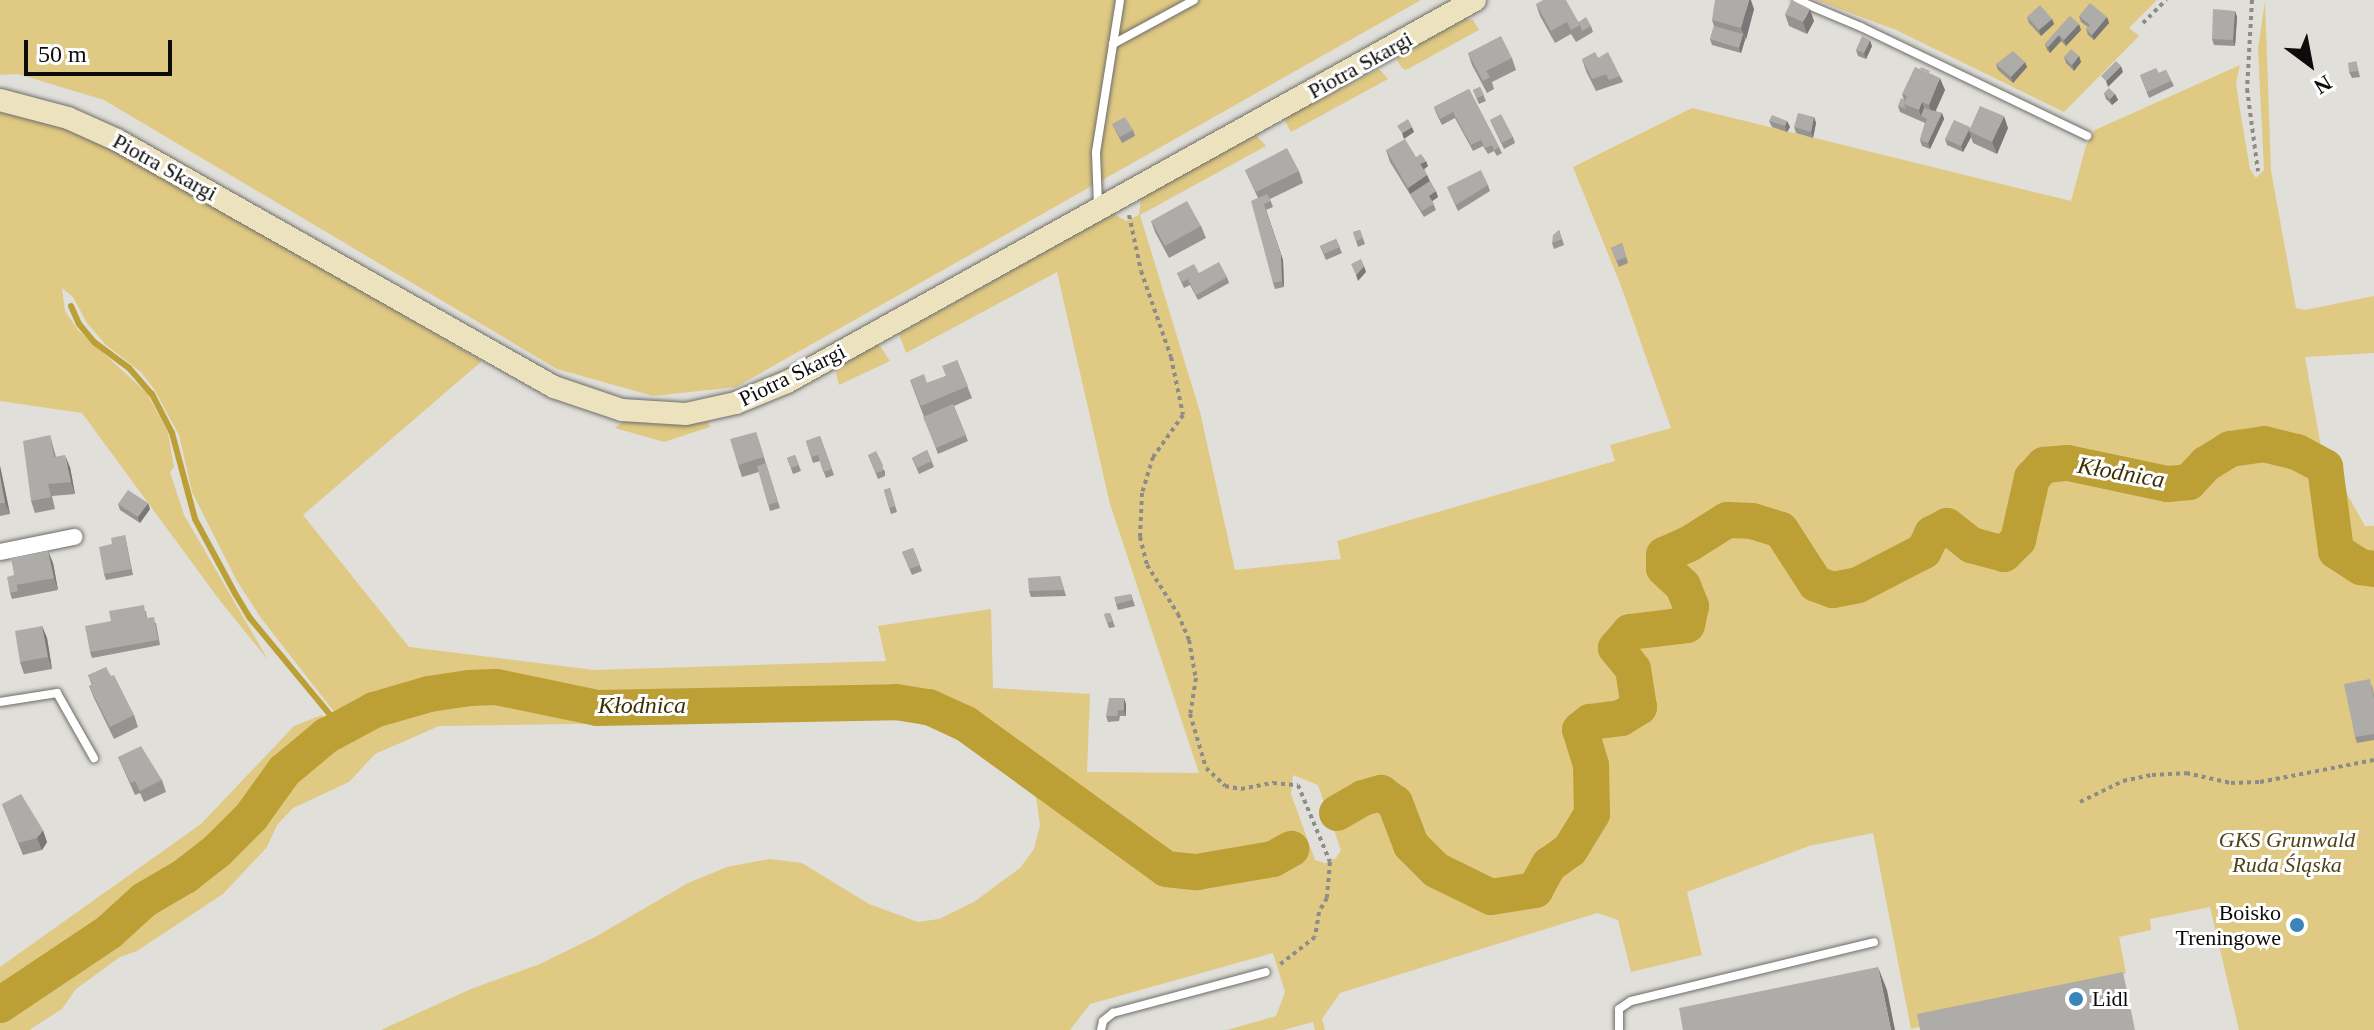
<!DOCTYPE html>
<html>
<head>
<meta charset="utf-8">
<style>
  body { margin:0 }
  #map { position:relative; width:2374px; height:1030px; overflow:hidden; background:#e1dfda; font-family:"Times New Roman",serif }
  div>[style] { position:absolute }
  .green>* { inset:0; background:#dfc983 }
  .stream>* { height:6px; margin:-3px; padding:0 3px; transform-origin:3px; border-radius:3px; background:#bc9f35 }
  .river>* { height:36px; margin:-18px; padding:0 18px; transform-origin:18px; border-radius:18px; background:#bc9f35 }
  .path>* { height:4px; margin-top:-2px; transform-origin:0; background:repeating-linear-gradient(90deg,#8d8c88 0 4px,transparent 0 8px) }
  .roads { filter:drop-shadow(0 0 2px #6e6d69) drop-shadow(0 0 2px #6e6d69) }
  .lane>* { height:8px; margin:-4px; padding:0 4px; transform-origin:4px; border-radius:4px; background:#fff }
  .street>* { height:16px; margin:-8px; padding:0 8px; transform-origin:8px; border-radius:8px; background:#fff }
  .secondary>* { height:22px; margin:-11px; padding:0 11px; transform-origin:11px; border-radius:11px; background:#ece2be }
  .wall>* { inset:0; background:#969490 }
  .shaded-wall>* { inset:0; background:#7a7876 }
  .building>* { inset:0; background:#aeaca8 }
  .dots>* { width:22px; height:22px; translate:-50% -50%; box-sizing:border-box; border:4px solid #fff; border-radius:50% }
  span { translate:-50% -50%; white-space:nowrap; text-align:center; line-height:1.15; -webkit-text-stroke:6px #fff; paint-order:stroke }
  .street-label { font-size:22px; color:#0d0c0b }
  .park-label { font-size:22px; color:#4f4318; font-style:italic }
  .poi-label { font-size:22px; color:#0d0c0b }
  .right { translate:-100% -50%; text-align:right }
  .left { translate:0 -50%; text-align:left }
  .water-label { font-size:24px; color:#3d3103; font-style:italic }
  .north { position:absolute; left:2270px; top:24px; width:80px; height:80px; -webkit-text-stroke:6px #fff; paint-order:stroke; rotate:148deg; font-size:22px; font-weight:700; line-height:32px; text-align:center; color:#0d0c0b }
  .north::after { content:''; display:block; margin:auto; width:28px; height:36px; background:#0d0c0b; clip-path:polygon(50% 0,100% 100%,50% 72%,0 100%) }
  .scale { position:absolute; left:24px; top:40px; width:148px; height:36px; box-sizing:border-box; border:4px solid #0d0c0b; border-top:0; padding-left:10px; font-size:24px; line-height:28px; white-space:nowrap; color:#0d0c0b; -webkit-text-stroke:6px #fff; paint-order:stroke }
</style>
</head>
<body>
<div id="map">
  <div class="green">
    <div style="clip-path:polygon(0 0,1421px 0,736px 387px,653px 396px,557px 369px,104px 100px,18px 74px,0 75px)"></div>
    <div style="clip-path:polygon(1816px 0,2157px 0,2129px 28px,2139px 36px,2064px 112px,1896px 30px)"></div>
    <div style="clip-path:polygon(evenodd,2265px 1px,2271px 171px,2296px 308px,2305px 310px,2374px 296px,2374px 353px,2305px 357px,2321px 447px,2365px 526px,2374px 526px,2374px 1030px,2239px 1030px,2210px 907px,2150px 919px,2151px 930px,2119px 937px,2126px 973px,1918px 1019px,1919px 1027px,1911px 1029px,1873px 833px,1809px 846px,1687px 892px,1702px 955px,1631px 972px,1618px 920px,1597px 913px,1340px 993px,1322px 1019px,1325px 1030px,1315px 1030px,1313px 1022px,1283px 1030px,1227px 1030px,1276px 1016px,1285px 992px,1273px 953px,1090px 1004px,1070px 1030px,381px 1030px,471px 989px,540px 964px,595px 937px,688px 883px,727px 867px,770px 859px,802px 863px,869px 904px,918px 922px,939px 919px,974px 902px,1020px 868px,1034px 849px,1040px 825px,1036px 797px,974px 744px,941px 729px,898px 719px,439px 726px,375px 754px,349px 782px,293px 808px,277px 825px,267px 847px,223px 894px,137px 951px,120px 957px,76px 989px,62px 1009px,29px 1030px,0 1030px,0 967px,201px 824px,294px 726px,322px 715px,341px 734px,353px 727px,335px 713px,261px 618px,237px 581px,192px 492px,179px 435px,154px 389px,141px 372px,106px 345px,87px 323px,73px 297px,62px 288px,65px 311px,78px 330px,147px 393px,168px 433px,174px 467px,170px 472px,184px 515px,268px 660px,221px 602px,82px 413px,0 401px,0 110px,56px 122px,142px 163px,482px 361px,303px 515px,409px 647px,594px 670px,886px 661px,878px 626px,991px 609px,993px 688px,1090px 694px,1087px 772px,1199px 773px,1110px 504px,1057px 272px,906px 353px,899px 334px,1113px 213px,1126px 221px,1139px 215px,1141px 199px,1147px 193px,1256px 135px,1266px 146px,1140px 215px,1200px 412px,1235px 570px,1341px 559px,1337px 541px,1615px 461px,1610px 445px,1671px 428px,1621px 286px,1573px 167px,1692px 108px,2071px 201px,2086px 146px,2095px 130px,2240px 65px,2236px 83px,2239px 104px,2250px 169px,2256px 178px,2264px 170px,2258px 49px,2265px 1px,1293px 775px,1318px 785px,1341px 850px,1336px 858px,1325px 863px,1315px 860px,1291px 794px,1293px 775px)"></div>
    <div style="clip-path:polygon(1466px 19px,1473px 20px,1479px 30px,1406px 70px,1402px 68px,1397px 60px,1402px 53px)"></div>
    <div style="clip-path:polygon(1379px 69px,1388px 79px,1291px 132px,1285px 121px,1289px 115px)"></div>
    <div style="clip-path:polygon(874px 346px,880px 346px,890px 361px,839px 385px,835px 369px)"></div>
    <div style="clip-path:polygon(624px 421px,654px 424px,708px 422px,710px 427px,664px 442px,615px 428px)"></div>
  </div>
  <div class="stream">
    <div style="left:71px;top:306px;width:20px;rotate:66deg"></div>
    <div style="left:79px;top:324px;width:23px;rotate:50deg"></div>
    <div style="left:94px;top:342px;width:44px;rotate:36.6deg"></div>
    <div style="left:129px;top:368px;width:35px;rotate:49deg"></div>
    <div style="left:152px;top:394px;width:44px;rotate:62.9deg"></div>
    <div style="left:172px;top:433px;width:89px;rotate:75deg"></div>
    <div style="left:195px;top:519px;width:86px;rotate:61.7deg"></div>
    <div style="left:236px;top:595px;width:27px;rotate:59deg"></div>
    <div style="left:250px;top:618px;width:143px;rotate:50.4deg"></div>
  </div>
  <div class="river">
    <div style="left:1337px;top:813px;width:30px;rotate:-30deg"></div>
    <div style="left:1363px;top:798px;width:19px;rotate:-16deg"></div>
    <div style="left:1381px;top:793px;width:17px;rotate:36deg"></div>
    <div style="left:1395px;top:803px;width:45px;rotate:69.1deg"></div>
    <div style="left:1411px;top:845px;width:35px;rotate:45deg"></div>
    <div style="left:1436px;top:870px;width:61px;rotate:26.1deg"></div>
    <div style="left:1491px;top:897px;width:45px;rotate:-9deg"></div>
    <div style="left:1535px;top:890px;width:29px;rotate:-61deg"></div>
    <div style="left:1549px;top:865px;width:26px;rotate:-36deg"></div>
    <div style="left:1570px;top:850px;width:42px;rotate:-58.6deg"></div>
    <div style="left:1592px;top:814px;width:49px;rotate:-91.2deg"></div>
    <div style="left:1591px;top:765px;width:37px;rotate:-107deg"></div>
    <div style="left:1580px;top:730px;width:13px;rotate:-39deg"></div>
    <div style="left:1590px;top:722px;width:31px;rotate:-7deg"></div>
    <div style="left:1621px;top:718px;width:21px;rotate:-31deg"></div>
    <div style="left:1639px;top:707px;width:38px;rotate:-99deg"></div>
    <div style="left:1633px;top:669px;width:27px;rotate:-129deg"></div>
    <div style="left:1616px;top:648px;width:21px;rotate:-49deg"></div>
    <div style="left:1630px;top:632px;width:57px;rotate:-7deg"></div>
    <div style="left:1687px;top:625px;width:19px;rotate:-78deg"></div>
    <div style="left:1691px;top:606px;width:22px;rotate:-112deg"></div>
    <div style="left:1683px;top:586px;width:26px;rotate:-137deg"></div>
    <div style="left:1664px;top:568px;width:13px;rotate:-90deg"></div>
    <div style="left:1664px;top:555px;width:27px;rotate:-24deg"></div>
    <div style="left:1689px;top:544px;width:45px;rotate:-32.3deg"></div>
    <div style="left:1727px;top:520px;width:25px;rotate:2deg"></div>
    <div style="left:1752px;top:521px;width:30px;rotate:17deg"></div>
    <div style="left:1781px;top:530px;width:64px;rotate:57.1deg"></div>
    <div style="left:1816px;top:584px;width:18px;rotate:19deg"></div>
    <div style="left:1833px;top:590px;width:25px;rotate:-11deg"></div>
    <div style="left:1858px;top:585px;width:74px;rotate:-27.3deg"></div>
    <div style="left:1924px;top:551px;width:19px;rotate:-65deg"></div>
    <div style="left:1932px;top:534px;width:17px;rotate:-28deg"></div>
    <div style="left:1947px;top:526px;width:31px;rotate:38deg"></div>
    <div style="left:1971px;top:545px;width:34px;rotate:15deg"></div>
    <div style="left:2004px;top:554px;width:20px;rotate:-45deg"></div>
    <div style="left:2018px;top:540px;width:64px;rotate:-77.3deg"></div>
    <div style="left:2032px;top:478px;width:18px;rotate:-47deg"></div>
    <div style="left:2044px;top:465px;width:24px;rotate:-5deg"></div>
    <div style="left:2068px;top:463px;width:102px;rotate:11.9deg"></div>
    <div style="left:2168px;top:484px;width:21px;rotate:-5deg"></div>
    <div style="left:2189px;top:482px;width:25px;rotate:-47deg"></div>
    <div style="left:2206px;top:464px;width:28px;rotate:-32deg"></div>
    <div style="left:2230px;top:449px;width:34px;rotate:-8deg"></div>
    <div style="left:2264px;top:444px;width:34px;rotate:14deg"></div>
    <div style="left:2297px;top:452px;width:32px;rotate:28deg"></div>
    <div style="left:2325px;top:467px;width:85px;rotate:82.5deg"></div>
    <div style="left:2336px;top:551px;width:30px;rotate:33deg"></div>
    <div style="left:2361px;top:567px;width:13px;rotate:9deg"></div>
    <div style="left:0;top:1005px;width:131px;rotate:-33.8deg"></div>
    <div style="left:109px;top:932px;width:47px;rotate:-42.4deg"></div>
    <div style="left:144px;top:900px;width:48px;rotate:-30.3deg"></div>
    <div style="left:185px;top:876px;width:42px;rotate:-38.2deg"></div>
    <div style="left:218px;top:850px;width:47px;rotate:-45deg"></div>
    <div style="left:251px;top:817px;width:57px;rotate:-54.3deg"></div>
    <div style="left:284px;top:771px;width:55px;rotate:-39.8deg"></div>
    <div style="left:326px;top:736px;width:55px;rotate:-28.4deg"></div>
    <div style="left:374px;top:710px;width:57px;rotate:-16.2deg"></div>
    <div style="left:429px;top:694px;width:40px;rotate:-8.5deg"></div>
    <div style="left:469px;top:688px;width:27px;rotate:-2deg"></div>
    <div style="left:496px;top:687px;width:103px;rotate:11.7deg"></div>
    <div style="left:597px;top:708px;width:299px;rotate:-1.1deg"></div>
    <div style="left:896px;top:702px;width:33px;rotate:9deg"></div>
    <div style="left:929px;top:707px;width:41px;rotate:24.7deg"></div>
    <div style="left:966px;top:724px;width:247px;rotate:35.9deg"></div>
    <div style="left:1166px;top:869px;width:31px;rotate:6deg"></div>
    <div style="left:1197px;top:872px;width:77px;rotate:-9.7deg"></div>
    <div style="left:1273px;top:859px;width:21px;rotate:-29deg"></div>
  </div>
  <div class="path">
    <div style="left:2252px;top:0;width:89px;rotate:93.2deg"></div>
    <div style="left:2247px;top:89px;width:83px;rotate:82.4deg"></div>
    <div style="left:2143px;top:23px;width:33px;rotate:-45deg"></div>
    <div style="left:1129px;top:215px;width:57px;rotate:77.9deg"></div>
    <div style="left:1141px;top:271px;width:91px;rotate:70.8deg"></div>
    <div style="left:1171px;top:357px;width:59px;rotate:78.3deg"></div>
    <div style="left:1183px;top:415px;width:52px;rotate:125.5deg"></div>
    <div style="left:1153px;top:457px;width:38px;rotate:107deg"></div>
    <div style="left:1142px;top:493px;width:44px;rotate:92.6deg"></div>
    <div style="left:1140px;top:537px;width:29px;rotate:76deg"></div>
    <div style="left:1147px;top:565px;width:58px;rotate:57.7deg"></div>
    <div style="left:1178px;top:614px;width:28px;rotate:67deg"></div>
    <div style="left:1189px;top:640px;width:39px;rotate:80deg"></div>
    <div style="left:1196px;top:678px;width:36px;rotate:99deg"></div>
    <div style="left:1190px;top:714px;width:56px;rotate:73.5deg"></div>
    <div style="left:1206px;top:768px;width:26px;rotate:43deg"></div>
    <div style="left:1225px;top:786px;width:16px;rotate:11deg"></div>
    <div style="left:1241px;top:789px;width:33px;rotate:-11deg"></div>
    <div style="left:1273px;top:783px;width:25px;rotate:5deg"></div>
    <div style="left:1298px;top:785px;width:83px;rotate:67.4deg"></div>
    <div style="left:1330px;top:862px;width:36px;rotate:95deg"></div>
    <div style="left:1327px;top:898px;width:16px;rotate:120deg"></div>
    <div style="left:1319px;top:912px;width:25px;rotate:99deg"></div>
    <div style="left:1315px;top:937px;width:47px;rotate:141.9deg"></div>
    <div style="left:2080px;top:802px;width:48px;rotate:-26deg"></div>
    <div style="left:2123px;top:781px;width:30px;rotate:-12deg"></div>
    <div style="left:2152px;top:775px;width:34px;rotate:-3deg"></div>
    <div style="left:2186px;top:773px;width:46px;rotate:12.5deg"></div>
    <div style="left:2231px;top:783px;width:29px;rotate:-2deg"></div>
    <div style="left:2260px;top:782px;width:116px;rotate:-10.9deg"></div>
  </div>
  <div class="roads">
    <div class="lane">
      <div style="left:1797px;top:0;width:69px;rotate:22.9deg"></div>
      <div style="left:1861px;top:27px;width:251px;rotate:25.7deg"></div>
      <div style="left:1113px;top:44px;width:92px;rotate:-28.5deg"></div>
      <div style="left:1098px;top:205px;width:53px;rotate:-92.2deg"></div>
      <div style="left:1096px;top:152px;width:154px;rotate:-81deg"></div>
      <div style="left:0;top:702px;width:58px;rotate:-9deg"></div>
      <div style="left:57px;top:693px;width:75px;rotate:60.4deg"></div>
      <div style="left:1101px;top:1030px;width:9px;rotate:-77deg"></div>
      <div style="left:1103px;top:1021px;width:13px;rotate:-39deg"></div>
      <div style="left:1113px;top:1013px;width:158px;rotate:-15deg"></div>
      <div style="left:1619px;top:1030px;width:21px;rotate:-90deg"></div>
      <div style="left:1619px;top:1009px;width:14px;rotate:-34deg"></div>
      <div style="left:1631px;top:1001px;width:250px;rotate:-13.6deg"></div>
    </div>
    <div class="street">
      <div style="left:0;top:552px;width:76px;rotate:-11.5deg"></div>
    </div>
    <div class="secondary">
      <div style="left:0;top:100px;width:70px;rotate:14.8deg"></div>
      <div style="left:68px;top:118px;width:54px;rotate:24.2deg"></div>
      <div style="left:117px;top:140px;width:502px;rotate:29.48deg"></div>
      <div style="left:554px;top:387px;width:72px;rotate:18.7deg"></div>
      <div style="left:622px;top:410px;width:64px;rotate:3.6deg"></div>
      <div style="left:686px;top:414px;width:51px;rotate:-12.4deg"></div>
      <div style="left:736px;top:403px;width:55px;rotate:-22.4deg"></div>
      <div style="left:787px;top:382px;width:787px;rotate:-29.04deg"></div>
    </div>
  </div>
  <div class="wall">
    <div style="clip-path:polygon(1536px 4px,1579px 22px,1591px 26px,1593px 32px,1576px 42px,1571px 34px,1555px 43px,1540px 16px)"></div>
    <div style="clip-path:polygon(1754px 9px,1741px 53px,1712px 45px,1710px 39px,1714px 26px,1712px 20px)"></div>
    <div style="clip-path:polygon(2235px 11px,2237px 17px,2235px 46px,2214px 45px,2212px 39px)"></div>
    <div style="clip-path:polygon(1785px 14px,1814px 21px,1807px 34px,1789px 26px)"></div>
    <div style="clip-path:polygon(2070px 16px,2081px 30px,2066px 46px,2061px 41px,2050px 53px,2047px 50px,2045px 44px)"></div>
    <div style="clip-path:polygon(2079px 16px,2107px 17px,2109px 23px,2094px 40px,2088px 35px,2086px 29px,2088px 27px,2081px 22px)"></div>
    <div style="clip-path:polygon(2027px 17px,2052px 19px,2054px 24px,2041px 36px,2029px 23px)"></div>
    <div style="clip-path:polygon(1872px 46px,1866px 59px,1858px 56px,1856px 50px)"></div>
    <div style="clip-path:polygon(1468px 53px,1512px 58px,1516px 70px,1492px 82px,1494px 89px,1487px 93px,1472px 65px)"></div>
    <div style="clip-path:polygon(2079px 56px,2081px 62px,2074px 71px,2066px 63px,2064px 57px)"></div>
    <div style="clip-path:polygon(1598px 58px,1620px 76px,1623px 82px,1596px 91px,1586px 71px,1582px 59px)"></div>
    <div style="clip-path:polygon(2356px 61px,2360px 77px,2352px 78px,2349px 72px)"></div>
    <div style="clip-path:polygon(1996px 64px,2027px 67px,2013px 83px,1998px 70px)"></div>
    <div style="clip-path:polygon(2166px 70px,2174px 86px,2149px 98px,2140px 75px,2159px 73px)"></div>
    <div style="clip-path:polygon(1932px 74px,1945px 90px,1935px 111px,1942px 113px,1944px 119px,1930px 149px,1922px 146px,1920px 140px,1925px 123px,1900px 112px,1898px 106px,1904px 100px,1902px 94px)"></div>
    <div style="clip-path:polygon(1480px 87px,1486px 101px,1479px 104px,1473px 90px)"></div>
    <div style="clip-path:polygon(1469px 89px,1499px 147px,1502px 153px,1497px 156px,1494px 151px,1488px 154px,1483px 146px,1473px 151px,1455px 118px,1442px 125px,1436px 113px,1434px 107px)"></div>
    <div style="clip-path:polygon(2104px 93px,2115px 94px,2118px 100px,2112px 105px,2106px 99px)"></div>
    <div style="clip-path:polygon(1814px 117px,1816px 123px,1813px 138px,1796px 133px,1794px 127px)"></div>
    <div style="clip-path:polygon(1490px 120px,1513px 137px,1515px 143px,1504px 149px)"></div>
    <div style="clip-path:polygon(1769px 121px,1787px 121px,1790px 127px,1787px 132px,1772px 127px)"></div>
    <div style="clip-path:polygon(1112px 124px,1133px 130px,1135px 136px,1122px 143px)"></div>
    <div style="clip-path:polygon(1970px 128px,2008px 128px,1997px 154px,1973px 143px,1971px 137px,1963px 152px,1947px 145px,1945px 139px)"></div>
    <div style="clip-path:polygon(1386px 150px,1416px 157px,1428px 166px,1424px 169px,1438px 197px,1432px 201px,1436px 210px,1424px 217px,1390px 162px)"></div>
    <div style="clip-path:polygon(1245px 170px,1299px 171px,1303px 183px,1270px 199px,1273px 207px,1266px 210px,1283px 260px,1284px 287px,1275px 289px,1273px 283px,1258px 198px)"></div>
    <div style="clip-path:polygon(1488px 185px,1490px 191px,1458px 211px,1447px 187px)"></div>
    <div style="clip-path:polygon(1151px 221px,1201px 226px,1206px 238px,1169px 258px,1155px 232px)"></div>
    <div style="clip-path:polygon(1360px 230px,1365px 244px,1358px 247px,1353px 232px)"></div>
    <div style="clip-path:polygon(1559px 230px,1564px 245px,1554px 249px,1552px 243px)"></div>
    <div style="clip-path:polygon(1336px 239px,1342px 253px,1326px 260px,1320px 246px)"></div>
    <div style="clip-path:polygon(1622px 243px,1628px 263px,1619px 267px,1611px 248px)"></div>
    <div style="clip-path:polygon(1177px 273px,1199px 273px,1227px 277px,1229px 283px,1198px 300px,1190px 285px,1184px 288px)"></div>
    <div style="clip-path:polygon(957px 360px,972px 398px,954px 406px,968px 441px,938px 454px,910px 380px,927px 383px,946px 376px)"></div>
    <div style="clip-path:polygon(756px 432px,780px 508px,770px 511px,759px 472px,742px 477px,738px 465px)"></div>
    <div style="clip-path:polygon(50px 435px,56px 457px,70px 467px,75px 494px,52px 496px,55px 509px,35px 513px,31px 501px)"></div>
    <div style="clip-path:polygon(820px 436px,834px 475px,826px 478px,820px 461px,813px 463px,806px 441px)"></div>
    <div style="clip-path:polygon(927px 450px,934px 467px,919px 474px,912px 458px)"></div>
    <div style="clip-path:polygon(795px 455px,801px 471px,793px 474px,787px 458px)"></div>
    <div style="clip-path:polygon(868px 455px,885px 471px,885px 476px,878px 479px)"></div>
    <div style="clip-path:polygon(0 466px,10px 514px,0 516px)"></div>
    <div style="clip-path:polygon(890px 488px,897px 512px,891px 514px,884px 490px)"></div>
    <div style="clip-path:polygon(118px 504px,150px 509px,140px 523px,120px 510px)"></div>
    <div style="clip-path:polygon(125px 535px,133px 575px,106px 580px,104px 574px,112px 544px)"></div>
    <div style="clip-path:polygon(913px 548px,922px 571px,912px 575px,902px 552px)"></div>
    <div style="clip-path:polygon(48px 551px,53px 563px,58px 590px,12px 599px,10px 593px,14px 575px)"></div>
    <div style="clip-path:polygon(1060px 576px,1066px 596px,1031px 597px,1029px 591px)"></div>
    <div style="clip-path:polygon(1131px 594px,1135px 606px,1118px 610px,1116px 604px)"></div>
    <div style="clip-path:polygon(146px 611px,147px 618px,156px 623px,160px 645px,92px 658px,90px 652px,111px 621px)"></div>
    <div style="clip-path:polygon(1110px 613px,1115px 627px,1109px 628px,1104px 614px)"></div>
    <div style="clip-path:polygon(42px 626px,47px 638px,52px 669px,24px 674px,20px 662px)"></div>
    <div style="clip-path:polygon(88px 675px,111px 676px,134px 715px,138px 727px,114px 739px,94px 698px,89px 686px,92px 685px)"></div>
    <div style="clip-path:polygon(2372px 685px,2374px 695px,2374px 740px,2357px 743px,2355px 737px)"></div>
    <div style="clip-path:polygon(1126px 704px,1126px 716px,1120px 716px,1119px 721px,1108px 722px,1106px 716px)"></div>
    <div style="clip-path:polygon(118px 757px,162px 780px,166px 792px,144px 802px,140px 793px,135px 795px)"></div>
    <div style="clip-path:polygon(2px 804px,47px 842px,42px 850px,23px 855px)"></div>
  </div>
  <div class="shaded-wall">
    <div style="clip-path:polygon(1749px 0,1751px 0,1754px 9px,1746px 40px,1741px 28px)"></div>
    <div style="clip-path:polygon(1810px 9px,1814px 21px,1807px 34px,1803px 22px)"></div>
    <div style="clip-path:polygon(2235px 11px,2237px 17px,2235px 46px,2233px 40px)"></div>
    <div style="clip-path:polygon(2107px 17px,2109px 23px,2094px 40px,2092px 35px)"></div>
    <div style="clip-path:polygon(2052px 19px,2054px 24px,2041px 36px,2039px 30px)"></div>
    <div style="clip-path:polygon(2079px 24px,2081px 30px,2066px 46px,2064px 40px)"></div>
    <div style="clip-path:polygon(1743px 34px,1745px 40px,1741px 53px,1739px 48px)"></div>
    <div style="clip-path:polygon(2059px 35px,2061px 41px,2050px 53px,2048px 47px)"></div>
    <div style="clip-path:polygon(1870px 40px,1872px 46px,1866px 59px,1864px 53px)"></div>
    <div style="clip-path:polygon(2079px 56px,2081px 62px,2074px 71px,2072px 65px)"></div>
    <div style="clip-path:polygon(2025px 62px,2027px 67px,2013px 83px,2011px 77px)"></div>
    <div style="clip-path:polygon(2121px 66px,2123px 72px,2108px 87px,2106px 81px)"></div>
    <div style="clip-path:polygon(1940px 78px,1945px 90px,1933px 117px,1929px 105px)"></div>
    <div style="clip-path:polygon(2115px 94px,2118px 100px,2112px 105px,2110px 99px)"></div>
    <div style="clip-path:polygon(1922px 102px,1926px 114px,1921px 116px,1919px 110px)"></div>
    <div style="clip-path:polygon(1942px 113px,1944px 119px,1930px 149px,1928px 143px)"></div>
    <div style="clip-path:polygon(2004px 116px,2008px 128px,1997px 154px,1992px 142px)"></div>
    <div style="clip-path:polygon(1814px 117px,1816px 123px,1813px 138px,1811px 132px)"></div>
    <div style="clip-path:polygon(1787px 121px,1790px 127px,1787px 132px,1785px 126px)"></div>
    <div style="clip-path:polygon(1412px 127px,1414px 132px,1404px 139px,1402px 133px)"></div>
    <div style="clip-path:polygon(1969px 131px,1971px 137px,1963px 152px,1961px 146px)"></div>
    <div style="clip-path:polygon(1426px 161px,1428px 166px,1422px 171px,1419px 165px)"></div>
    <div style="clip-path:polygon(1427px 175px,1432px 187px,1410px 194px,1408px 188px)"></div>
    <div style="clip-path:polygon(1436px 191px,1438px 197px,1431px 202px,1429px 196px)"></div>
    <div style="clip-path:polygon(1264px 204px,1283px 260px,1284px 287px,1282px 281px)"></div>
    <div style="clip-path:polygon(1364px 266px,1366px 272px,1358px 281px,1356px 275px)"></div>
    <div style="clip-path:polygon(65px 455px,70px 467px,75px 494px,71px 482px)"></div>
    <div style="clip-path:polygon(0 466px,10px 514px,5px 503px,0 475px)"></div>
    <div style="clip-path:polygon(148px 503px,150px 509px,140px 523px,138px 517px)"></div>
    <div style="clip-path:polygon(48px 551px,53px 563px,58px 590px,54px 578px)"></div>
    <div style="clip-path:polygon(42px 626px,47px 638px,52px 669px,48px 657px)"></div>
    <div style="clip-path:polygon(1124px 698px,1126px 704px,1126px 716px,1124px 710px)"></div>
    <div style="clip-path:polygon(43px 830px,47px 842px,42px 850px,37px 838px)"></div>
    <div style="clip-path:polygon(1878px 967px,1887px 990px,1895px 1030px,1891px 1030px)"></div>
  </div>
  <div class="building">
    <div style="clip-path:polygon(1543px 0,1566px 0,1580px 25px,1571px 30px,1567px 22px,1551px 31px,1536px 4px)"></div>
    <div style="clip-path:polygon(1715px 0,1749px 0,1741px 28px,1712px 20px)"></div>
    <div style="clip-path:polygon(1792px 0,1810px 9px,1803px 22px,1785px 14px)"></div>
    <div style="clip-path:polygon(2090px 3px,2107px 17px,2092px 35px,2086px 29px,2090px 25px,2079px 16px)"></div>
    <div style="clip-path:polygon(2040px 5px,2052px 19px,2039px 30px,2027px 17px)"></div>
    <div style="clip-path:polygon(2213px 9px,2235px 11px,2233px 40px,2212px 39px)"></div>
    <div style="clip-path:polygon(2070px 16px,2079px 24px,2064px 40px,2059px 35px,2048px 47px,2045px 44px)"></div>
    <div style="clip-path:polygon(1586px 17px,1591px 26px,1582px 31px,1579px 22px)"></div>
    <div style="clip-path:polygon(1714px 26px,1743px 34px,1739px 48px,1710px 39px)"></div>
    <div style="clip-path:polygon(1501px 36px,1512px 58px,1486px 71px,1490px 77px,1483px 81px,1468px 53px)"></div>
    <div style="clip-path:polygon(1862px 36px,1870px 40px,1864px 53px,1856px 50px)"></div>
    <div style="clip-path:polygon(2071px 49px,2079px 56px,2072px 65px,2064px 57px)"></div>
    <div style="clip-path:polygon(2013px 51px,2025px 62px,2011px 77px,1996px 64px)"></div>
    <div style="clip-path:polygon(1595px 52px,1607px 74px,1592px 79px,1582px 59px)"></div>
    <div style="clip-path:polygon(1608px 52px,1620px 76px,1609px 80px,1598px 58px)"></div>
    <div style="clip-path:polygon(2116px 61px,2121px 66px,2106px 81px,2101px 76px)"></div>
    <div style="clip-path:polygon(2356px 61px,2358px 71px,2349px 72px,2348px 63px)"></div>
    <div style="clip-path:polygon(1915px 67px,1940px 78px,1929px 105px,1922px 102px,1919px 110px,1904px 104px,1907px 96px,1902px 94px)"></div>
    <div style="clip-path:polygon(1921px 67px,1930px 71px,1929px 73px,1920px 69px)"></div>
    <div style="clip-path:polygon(2156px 68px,2159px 73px,2166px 70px,2171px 81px,2147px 92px,2140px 75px)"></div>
    <div style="clip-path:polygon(1480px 87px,1484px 95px,1477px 98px,1473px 90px)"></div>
    <div style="clip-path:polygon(2109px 88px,2115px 94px,2110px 99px,2104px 93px)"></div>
    <div style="clip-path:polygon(1469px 89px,1499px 147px,1494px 150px,1492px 145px,1485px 148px,1481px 140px,1471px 145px,1453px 112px,1440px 119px,1434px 107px)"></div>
    <div style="clip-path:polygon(1901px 98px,1905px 100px,1904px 104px,1906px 109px,1898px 106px)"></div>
    <div style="clip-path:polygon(1980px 106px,2004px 116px,1992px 142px,1969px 131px)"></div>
    <div style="clip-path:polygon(1924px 108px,1942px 113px,1928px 143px,1920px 140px,1927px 119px,1921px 116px)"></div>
    <div style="clip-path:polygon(1798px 113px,1814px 117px,1811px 132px,1794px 127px)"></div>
    <div style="clip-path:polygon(1501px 114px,1513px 137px,1502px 143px,1490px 120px)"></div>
    <div style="clip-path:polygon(1772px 115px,1787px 121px,1785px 126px,1769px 121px)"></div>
    <div style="clip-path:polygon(1125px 117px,1133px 130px,1120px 137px,1112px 124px)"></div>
    <div style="clip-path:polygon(1408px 119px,1412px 127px,1402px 133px,1397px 126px)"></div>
    <div style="clip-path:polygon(1954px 120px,1970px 127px,1961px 146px,1945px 139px)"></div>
    <div style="clip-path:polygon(1405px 139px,1427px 175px,1408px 188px,1386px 150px)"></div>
    <div style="clip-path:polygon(1287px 148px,1299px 171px,1256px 192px,1245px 170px)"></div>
    <div style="clip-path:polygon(1421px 154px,1426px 161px,1420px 164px,1416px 157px)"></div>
    <div style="clip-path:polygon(1481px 170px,1488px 185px,1456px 205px,1447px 187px)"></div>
    <div style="clip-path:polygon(1430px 181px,1436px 191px,1429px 196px,1434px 204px,1422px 211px,1410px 194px)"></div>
    <div style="clip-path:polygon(1267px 194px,1271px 201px,1264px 204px,1281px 254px,1282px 281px,1273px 283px,1251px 201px)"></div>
    <div style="clip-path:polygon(1187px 201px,1201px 226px,1165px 246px,1151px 221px)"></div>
    <div style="clip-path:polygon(1360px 230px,1363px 238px,1356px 241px,1353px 232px)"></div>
    <div style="clip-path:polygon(1559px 230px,1562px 239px,1552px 243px,1553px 235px)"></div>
    <div style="clip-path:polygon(1336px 239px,1340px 247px,1324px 254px,1320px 246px)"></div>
    <div style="clip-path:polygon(1622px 243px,1626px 257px,1617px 261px,1611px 248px)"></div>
    <div style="clip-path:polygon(1361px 259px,1364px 266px,1356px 275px,1351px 264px)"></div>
    <div style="clip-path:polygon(1219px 262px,1227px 277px,1196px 295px,1188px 279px,1182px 282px,1177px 273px,1194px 264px,1199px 273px)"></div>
    <div style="clip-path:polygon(957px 360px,968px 386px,921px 406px,910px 380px,924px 374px,927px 383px,946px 376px,942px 366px)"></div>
    <div style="clip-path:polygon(953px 404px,966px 435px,936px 448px,923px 417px)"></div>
    <div style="clip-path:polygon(756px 432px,764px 457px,738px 465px,730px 439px)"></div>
    <div style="clip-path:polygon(50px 435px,54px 457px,65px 455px,71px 482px,48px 484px,51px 497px,31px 501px,23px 441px)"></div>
    <div style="clip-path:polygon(820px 436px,832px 469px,823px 472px,818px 455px,811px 457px,806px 441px)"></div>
    <div style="clip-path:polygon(927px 450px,932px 461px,917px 468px,912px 458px)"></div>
    <div style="clip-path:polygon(876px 451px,883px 465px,882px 471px,876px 473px,868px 455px)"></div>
    <div style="clip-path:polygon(795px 455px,799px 465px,791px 468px,787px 458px)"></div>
    <div style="clip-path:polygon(766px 463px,778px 502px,768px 505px,757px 466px)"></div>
    <div style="clip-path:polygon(0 475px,5px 503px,0 503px)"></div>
    <div style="clip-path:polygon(890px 488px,895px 506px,889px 508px,884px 490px)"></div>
    <div style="clip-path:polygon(128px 490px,148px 503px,138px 517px,118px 504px)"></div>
    <div style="clip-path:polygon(125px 535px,131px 569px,104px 574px,99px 547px,112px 544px,111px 538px)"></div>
    <div style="clip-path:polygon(913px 548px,920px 565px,910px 569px,902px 552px)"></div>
    <div style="clip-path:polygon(48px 551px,54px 578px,16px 585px,11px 558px)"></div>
    <div style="clip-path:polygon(14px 575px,18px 591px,10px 593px,7px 577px)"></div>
    <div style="clip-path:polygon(1060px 576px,1064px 590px,1029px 591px,1028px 578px)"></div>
    <div style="clip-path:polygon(1131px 594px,1132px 600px,1116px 604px,1114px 597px)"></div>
    <div style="clip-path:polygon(144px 605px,146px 618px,154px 617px,158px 640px,90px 652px,85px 626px,111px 621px,109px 611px)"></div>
    <div style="clip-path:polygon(1110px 613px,1113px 621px,1107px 623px,1104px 614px)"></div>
    <div style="clip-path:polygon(42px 626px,48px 657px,20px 662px,15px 631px)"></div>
    <div style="clip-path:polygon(106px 667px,111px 676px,114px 675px,134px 715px,110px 727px,89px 686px,93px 684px,88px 675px)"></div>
    <div style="clip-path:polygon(2370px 679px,2374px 699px,2374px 734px,2355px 737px,2344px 684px)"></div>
    <div style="clip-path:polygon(1109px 698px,1124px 698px,1124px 710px,1118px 710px,1117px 716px,1106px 716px)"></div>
    <div style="clip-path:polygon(141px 746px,162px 780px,140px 791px,135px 781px,131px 783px,118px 757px)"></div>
    <div style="clip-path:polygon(21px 794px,43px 830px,37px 838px,18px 843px,2px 804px)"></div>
    <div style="clip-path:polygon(1878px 967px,1891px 1030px,1683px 1030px,1679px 1008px)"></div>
    <div style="clip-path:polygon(2123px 972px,2135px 1030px,1920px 1030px,1917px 1014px)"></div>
  </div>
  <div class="dots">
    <div style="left:2297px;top:925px;background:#3c85b9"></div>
    <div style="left:2076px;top:999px;background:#3c85b9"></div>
  </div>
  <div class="street-label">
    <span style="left:1360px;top:65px;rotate:-29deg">Piotra Skargi</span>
    <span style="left:165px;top:167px;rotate:29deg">Piotra Skargi</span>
    <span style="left:792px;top:375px;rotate:-26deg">Piotra Skargi</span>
  </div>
  <div class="park-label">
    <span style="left:2287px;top:852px">GKS Grunwald<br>Ruda Śląska</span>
  </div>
  <div class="poi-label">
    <span class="right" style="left:2281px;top:925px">Boisko<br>Treningowe</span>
    <span class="left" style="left:2092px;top:999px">Lidl</span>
  </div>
  <div class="water-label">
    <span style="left:2121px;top:473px;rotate:10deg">Kłodnica</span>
    <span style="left:642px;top:706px">Kłodnica</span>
  </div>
  <div class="north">N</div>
  <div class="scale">50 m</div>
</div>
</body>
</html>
